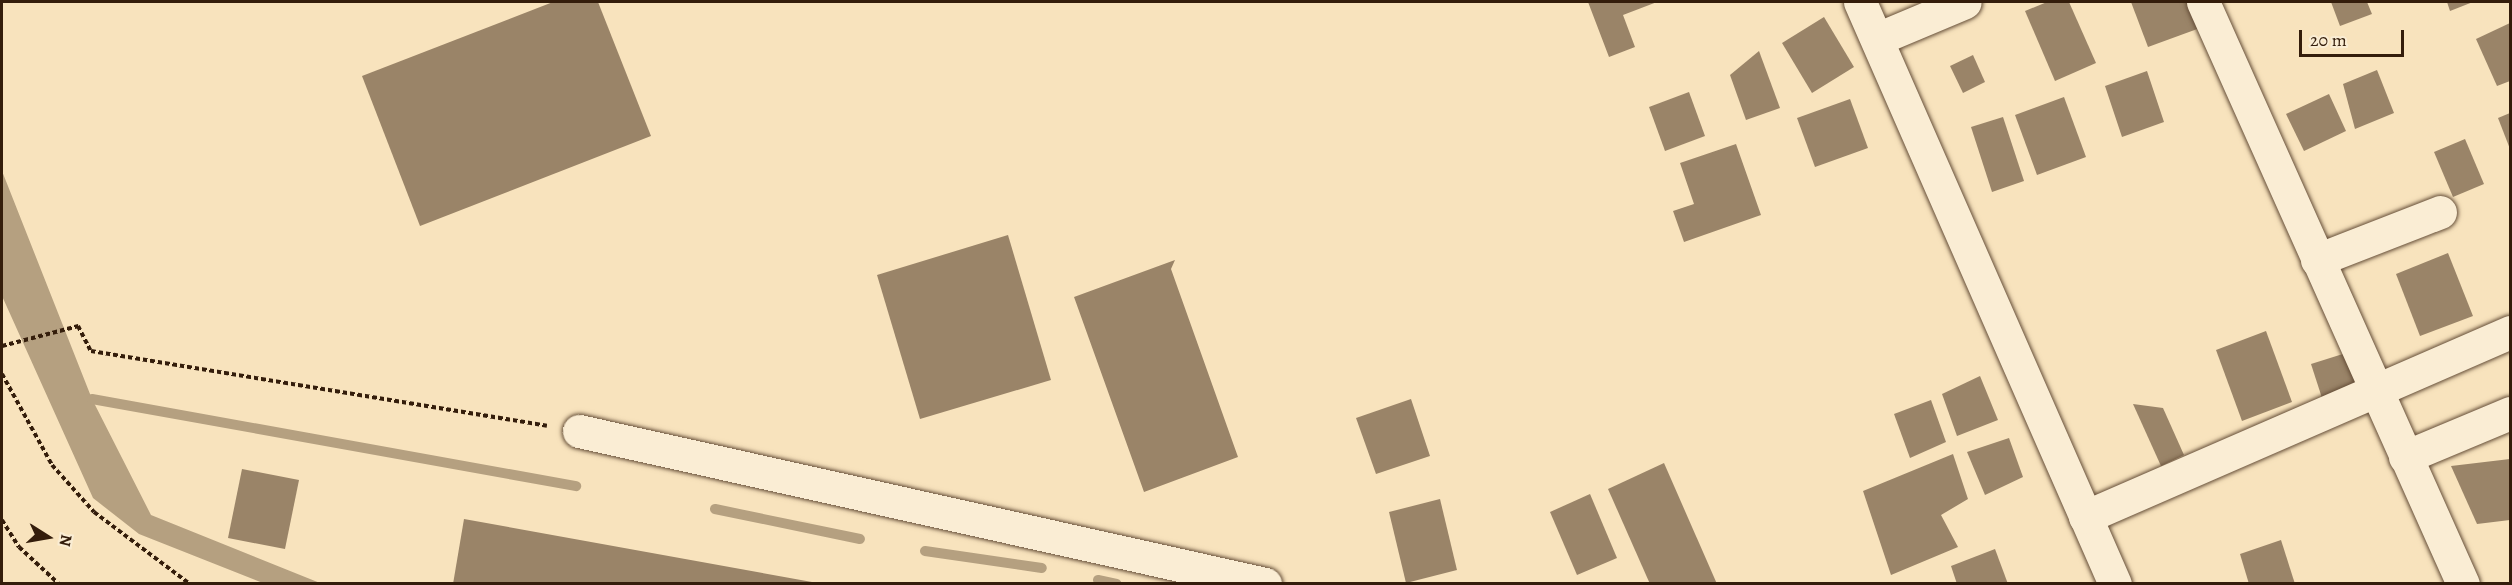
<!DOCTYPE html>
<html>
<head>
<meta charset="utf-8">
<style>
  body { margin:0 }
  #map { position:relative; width:2512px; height:585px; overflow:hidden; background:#f8e3bd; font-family:Alegreya,serif }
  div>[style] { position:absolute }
  .water>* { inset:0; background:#b5a080 }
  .stream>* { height:10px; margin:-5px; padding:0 5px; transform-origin:5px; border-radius:5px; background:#b5a080 }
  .building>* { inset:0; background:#9a8468 }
  .path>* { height:4px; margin-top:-2px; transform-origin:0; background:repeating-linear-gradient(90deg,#341d0b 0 4.5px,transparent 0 7.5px) }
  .roads { filter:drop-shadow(0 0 2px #654e38) drop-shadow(0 0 2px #654e38) }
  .minor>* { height:33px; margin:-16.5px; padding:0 16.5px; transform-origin:16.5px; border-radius:16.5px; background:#faedd4 }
  .tertiary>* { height:33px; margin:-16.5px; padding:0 16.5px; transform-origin:16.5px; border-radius:16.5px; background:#faedd4 }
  span { translate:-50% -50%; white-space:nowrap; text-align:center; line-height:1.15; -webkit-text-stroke:4.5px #faedd4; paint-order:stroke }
  .frame { position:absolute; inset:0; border:3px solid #341d0b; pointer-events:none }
  .north { position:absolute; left:18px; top:507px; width:60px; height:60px; -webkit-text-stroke:4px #faedd4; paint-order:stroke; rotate:101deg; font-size:16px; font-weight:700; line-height:24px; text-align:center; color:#341d0b }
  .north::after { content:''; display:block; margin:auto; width:21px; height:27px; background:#341d0b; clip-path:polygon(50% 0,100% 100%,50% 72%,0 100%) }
  .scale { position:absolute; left:2299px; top:30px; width:105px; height:27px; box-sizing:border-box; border:3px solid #341d0b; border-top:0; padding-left:8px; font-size:18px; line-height:21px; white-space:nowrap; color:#341d0b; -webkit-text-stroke:4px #faedd4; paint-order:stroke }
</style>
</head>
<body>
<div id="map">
  <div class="water">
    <div style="clip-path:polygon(2px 171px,92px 399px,151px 515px,320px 583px,263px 583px,139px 534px,93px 498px,2px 296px)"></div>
  </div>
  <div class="stream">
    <div style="left:92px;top:399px;width:492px;rotate:10.2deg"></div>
    <div style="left:715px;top:509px;width:148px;rotate:11.7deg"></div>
    <div style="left:925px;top:551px;width:118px;rotate:8.3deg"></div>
    <div style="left:1098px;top:580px;width:19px;rotate:12deg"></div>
  </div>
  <div class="building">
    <div style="clip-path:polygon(553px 2px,598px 2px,651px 136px,420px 226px,362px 76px)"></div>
    <div style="clip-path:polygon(1588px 2px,1657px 2px,1623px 15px,1635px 47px,1609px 57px)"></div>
    <div style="clip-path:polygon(2047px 2px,2069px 2px,2096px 63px,2055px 81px,2025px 11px)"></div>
    <div style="clip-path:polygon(2131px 2px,2190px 2px,2200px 28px,2148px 47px)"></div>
    <div style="clip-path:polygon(2331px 2px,2367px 2px,2372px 14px,2340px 26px)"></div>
    <div style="clip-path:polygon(2447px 2px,2473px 2px,2450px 11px)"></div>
    <div style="clip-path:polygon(1824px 17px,1854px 67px,1812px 93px,1782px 43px)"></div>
    <div style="clip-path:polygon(2510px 23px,2510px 81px,2497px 86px,2476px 39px)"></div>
    <div style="clip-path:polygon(1759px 51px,1780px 108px,1746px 120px,1730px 75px)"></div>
    <div style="clip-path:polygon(1973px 55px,1985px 82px,1963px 93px,1950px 66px)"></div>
    <div style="clip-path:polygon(2377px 70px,2394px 113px,2355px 129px,2343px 84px)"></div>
    <div style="clip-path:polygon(2147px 71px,2164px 122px,2122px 137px,2105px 86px)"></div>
    <div style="clip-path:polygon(1689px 92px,1705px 136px,1665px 151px,1649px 107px)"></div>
    <div style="clip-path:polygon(2329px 94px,2346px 131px,2304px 151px,2286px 114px)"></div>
    <div style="clip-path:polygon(2064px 97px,2086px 157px,2037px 175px,2015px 115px)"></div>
    <div style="clip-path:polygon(1850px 99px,1868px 148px,1815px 167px,1797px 118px)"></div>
    <div style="clip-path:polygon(2510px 113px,2510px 149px,2498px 118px)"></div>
    <div style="clip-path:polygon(2003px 117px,2024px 181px,1992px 192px,1971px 127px)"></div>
    <div style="clip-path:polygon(2465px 139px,2484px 184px,2453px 197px,2434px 152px)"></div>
    <div style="clip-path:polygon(1736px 144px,1761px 215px,1684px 242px,1673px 211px,1694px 204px,1680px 163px)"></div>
    <div style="clip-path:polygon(1008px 235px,1051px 380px,920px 419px,877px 275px)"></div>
    <div style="clip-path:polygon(2448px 253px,2473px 316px,2420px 336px,2396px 274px)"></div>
    <div style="clip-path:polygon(1175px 260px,1171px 269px,1238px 457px,1144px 492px,1074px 297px)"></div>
    <div style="clip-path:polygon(2266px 331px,2292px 402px,2242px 421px,2216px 350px)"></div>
    <div style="clip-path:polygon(2346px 353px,2358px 387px,2322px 398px,2311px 364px)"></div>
    <div style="clip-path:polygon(1980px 376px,1998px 420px,1957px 436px,1942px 394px)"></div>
    <div style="clip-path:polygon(1411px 399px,1430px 456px,1376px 474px,1356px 418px)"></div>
    <div style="clip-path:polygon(1931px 400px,1946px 442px,1910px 458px,1894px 414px)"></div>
    <div style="clip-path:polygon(2133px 404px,2163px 408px,2184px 455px,2161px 466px)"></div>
    <div style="clip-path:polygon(2009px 438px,2023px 477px,1985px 495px,1967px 452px)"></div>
    <div style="clip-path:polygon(1953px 454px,1968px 499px,1941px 515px,1958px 547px,1891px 575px,1863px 491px)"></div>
    <div style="clip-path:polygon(2510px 459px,2510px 520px,2477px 524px,2451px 466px)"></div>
    <div style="clip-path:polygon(1664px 463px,1717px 584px,1650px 584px,1608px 489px)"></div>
    <div style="clip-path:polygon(242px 469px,299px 480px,285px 549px,228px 538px)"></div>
    <div style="clip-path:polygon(1590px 494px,1617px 558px,1577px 575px,1550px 512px)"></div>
    <div style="clip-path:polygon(1440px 499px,1457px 570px,1406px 583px,1389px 512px)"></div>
    <div style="clip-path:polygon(464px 519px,812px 582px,811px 584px,453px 584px)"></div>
    <div style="clip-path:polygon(2281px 540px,2295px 584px,2249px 584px,2240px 554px)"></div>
    <div style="clip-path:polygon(1995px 549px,2008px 584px,1957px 584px,1951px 566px)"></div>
  </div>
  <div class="path">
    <div style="left:2px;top:346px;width:79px;rotate:-14.7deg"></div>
    <div style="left:78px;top:326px;width:28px;rotate:63deg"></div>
    <div style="left:91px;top:351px;width:462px;rotate:9.3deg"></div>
    <div style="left:2px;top:374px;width:104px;rotate:61.2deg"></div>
    <div style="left:52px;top:465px;width:63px;rotate:48.2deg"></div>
    <div style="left:94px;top:512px;width:120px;rotate:36.9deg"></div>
    <div style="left:2px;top:520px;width:32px;rotate:58deg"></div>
    <div style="left:19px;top:547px;width:54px;rotate:42.8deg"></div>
  </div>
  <div class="roads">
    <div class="minor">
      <div style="left:2203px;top:2px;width:637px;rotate:65.93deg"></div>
      <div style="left:1877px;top:39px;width:95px;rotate:-22.8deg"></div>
      <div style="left:2317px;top:260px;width:132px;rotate:-21.3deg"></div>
      <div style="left:579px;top:431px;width:703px;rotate:12.57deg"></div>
      <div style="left:2405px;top:457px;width:114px;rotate:-22.7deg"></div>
    </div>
    <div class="tertiary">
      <div style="left:1860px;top:2px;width:635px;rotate:66.34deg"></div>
      <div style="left:2085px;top:517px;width:464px;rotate:-23.5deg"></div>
    </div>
  </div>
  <div class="frame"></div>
  <div class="north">N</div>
  <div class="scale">20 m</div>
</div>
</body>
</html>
